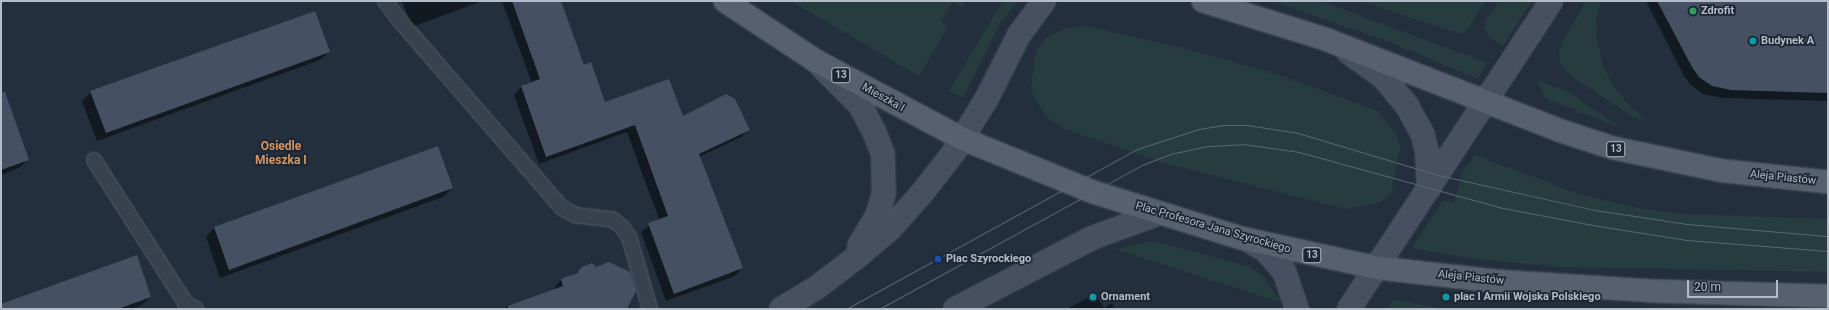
<!DOCTYPE html>
<html>
<head>
<meta charset="utf-8">
<style>
  body { margin:0 }
  #map { position:relative; width:1829px; height:310px; overflow:hidden; background:#242f3e; font-family:Roboto,sans-serif }
  div>[style] { position:absolute }
  .green>* { inset:0; background:#263c3f }
  .shadow>* { inset:0; background:#0007 }
  .building>* { inset:0; background:#455162 }
  .roads { filter:drop-shadow(0 0 1px #565f6c) drop-shadow(0 0 1px #565f6c) }
  .lane>* { height:14px; margin:-7px; padding:0 7px; transform-origin:7px; border-radius:7px; background:#38414e }
  .secondary>* { height:22px; margin:-11px; padding:0 11px; transform-origin:11px; border-radius:11px; background:#465061 }
  .primary>* { height:22px; margin:-11px; padding:0 11px; transform-origin:11px; border-radius:11px; background:#56606e }
  .tram>* { height:1px; margin:-0.5px; padding:0 0.5px; transform-origin:0.5px; border-radius:0.5px; background:#5a6575 }
  .dots>* { width:11px; height:11px; translate:-50% -50%; box-sizing:border-box; border:2px solid #1d2633; border-radius:50% }
  span { translate:-50% -50%; white-space:nowrap; text-align:center; line-height:1.15; -webkit-text-stroke:3.5px #1d2633; paint-order:stroke }
  .shield-label span { padding:1px 3px; background:#1d2633; border:1px solid; border-radius:3px; -webkit-text-stroke-width:0 }
  .shield-label { font-size:10px; color:#b4bcc9; font-weight:700 }
  .poi-label { font-size:11px; color:#b4bcc9; font-weight:700 }
  .left { translate:0 -50%; text-align:left }
  .street-label { font-size:11px; color:#b4bcc9 }
  .neighbourhood-label { font-size:12px; color:#d59563; font-weight:700 }
  .frame { position:absolute; inset:0; border:2px solid #b4bcc9; pointer-events:none }
  .scale { position:absolute; left:1687px; top:280px; width:91px; height:18px; box-sizing:border-box; border:2px solid #b4bcc9; border-top:0; padding-left:5px; font-size:12px; line-height:14px; white-space:nowrap; color:#b4bcc9; -webkit-text-stroke:3px #1d2633; paint-order:stroke }
</style>
</head>
<body>
<div id="map">
  <div class="green">
    <div style="clip-path:polygon(791px 1px,965px 1px,961px 7px,953px 2px,941px 22px,948px 27px,919px 76px)"></div>
    <div style="clip-path:polygon(1003px 1px,1018px 1px,1000px 23px,963px 98px,949px 91px)"></div>
    <div style="clip-path:polygon(1273px 1px,1320px 1px,1487px 63px,1478px 79px,1392px 43px)"></div>
    <div style="clip-path:polygon(1360px 1px,1486px 1px,1468px 28px,1461px 34px)"></div>
    <div style="clip-path:polygon(1499px 1px,1532px 1px,1503px 46px,1489px 37px,1484px 29px,1487px 19px)"></div>
    <div style="clip-path:polygon(1586px 1px,1601px 1px,1596px 18px,1597px 41px,1603px 65px,1614px 87px,1628px 104px,1646px 120px,1633px 117px,1568px 74px,1561px 63px,1559px 52px,1563px 41px)"></div>
    <div style="clip-path:polygon(1086px 26px,1190px 50px,1279px 75px,1379px 111px,1397px 136px,1400px 148px,1392px 186px,1395px 188px,1381px 202px,1347px 209px,1164px 163px,1062px 128px,1049px 119px,1036px 101px,1031px 88px,1035px 56px,1039px 46px,1047px 37px,1067px 28px)"></div>
    <div style="clip-path:polygon(1537px 80px,1570px 93px,1619px 127px,1549px 100px,1544px 96px)"></div>
    <div style="clip-path:polygon(1475px 155px,1579px 194px,1638px 208px,1681px 214px,1828px 219px,1828px 272px,1559px 267px,1469px 258px,1412px 248px,1443px 201px,1454px 202px,1462px 173px)"></div>
    <div style="clip-path:polygon(1153px 241px,1247px 266px,1264px 277px,1280px 302px,1116px 249px)"></div>
    <div style="clip-path:polygon(1394px 300px,1447px 309px,1386px 309px)"></div>
  </div>
  <div class="shadow">
    <div style="clip-path:polygon(402px 1px,482px 1px,412px 27px)"></div>
    <div style="clip-path:polygon(502px 1px,560px 1px,583px 66px,605px 104px,749px 129px,741px 137px,699px 157px,742px 268px,735px 276px,666px 301px,641px 232px,659px 219px,627px 132px,539px 164px,514px 95px,521px 87px,532px 83px)"></div>
    <div style="clip-path:polygon(1646px 1px,1828px 1px,1828px 101px,1722px 98px,1703px 94px,1691px 85px,1684px 76px)"></div>
    <div style="clip-path:polygon(329px 52px,320px 60px,97px 141px,82px 101px,91px 92px)"></div>
    <div style="clip-path:polygon(1px 124px,28px 160px,19px 168px,1px 175px)"></div>
    <div style="clip-path:polygon(437px 147px,452px 188px,443px 197px,220px 278px,206px 237px,214px 228px)"></div>
    <div style="clip-path:polygon(592px 265px,626px 309px,502px 309px,553px 290px,561px 280px)"></div>
    <div style="clip-path:polygon(1095px 294px,1104px 308px,1112px 303px,1115px 309px,1067px 309px)"></div>
    <div style="clip-path:polygon(150px 297px,142px 305px,131px 309px,1px 309px,1px 305px)"></div>
  </div>
  <div class="building">
    <div style="clip-path:polygon(512px 1px,561px 1px,584px 65px,591px 62px,605px 102px,669px 79px,683px 116px,726px 94px,735px 99px,750px 130px,699px 154px,743px 268px,674px 294px,648px 223px,668px 216px,635px 125px,546px 157px,521px 86px,540px 79px)"></div>
    <div style="clip-path:polygon(1657px 1px,1828px 1px,1828px 93px,1731px 90px,1712px 86px,1699px 77px,1692px 67px)"></div>
    <div style="clip-path:polygon(315px 11px,330px 52px,106px 133px,90px 91px)"></div>
    <div style="clip-path:polygon(1px 92px,5px 92px,29px 160px,1px 170px)"></div>
    <div style="clip-path:polygon(438px 146px,453px 188px,229px 270px,214px 227px)"></div>
    <div style="clip-path:polygon(137px 255px,151px 297px,118px 309px,1px 309px,1px 304px)"></div>
    <div style="clip-path:polygon(609px 262px,630px 272px,636px 291px,627px 309px,508px 309px,508px 306px,563px 286px,561px 279px,577px 273px,582px 267px,592px 263px,596px 267px)"></div>
  </div>
  <div class="roads">
    <div class="lane">
      <div style="left:385px;top:1px;width:25px;rotate:53deg"></div>
      <div style="left:400px;top:21px;width:247px;rotate:49.1deg"></div>
      <div style="left:562px;top:208px;width:15px;rotate:28deg"></div>
      <div style="left:575px;top:215px;width:38px;rotate:7deg"></div>
      <div style="left:613px;top:220px;width:11px;rotate:38deg"></div>
      <div style="left:622px;top:227px;width:12px;rotate:55deg"></div>
      <div style="left:629px;top:237px;width:75px;rotate:73.7deg"></div>
      <div style="left:94px;top:160px;width:171px;rotate:57.4deg"></div>
      <div style="left:186px;top:304px;width:11px;rotate:27deg"></div>
    </div>
    <div class="secondary">
      <div style="left:1348px;top:52px;width:43px;rotate:35.5deg"></div>
      <div style="left:1383px;top:77px;width:38px;rotate:50deg"></div>
      <div style="left:1407px;top:106px;width:33px;rotate:61deg"></div>
      <div style="left:1423px;top:135px;width:17px;rotate:77deg"></div>
      <div style="left:1427px;top:152px;width:37px;rotate:87deg"></div>
      <div style="left:821px;top:66px;width:55px;rotate:45deg"></div>
      <div style="left:860px;top:105px;width:30px;rotate:62deg"></div>
      <div style="left:874px;top:131px;width:25px;rotate:69deg"></div>
      <div style="left:883px;top:154px;width:39px;rotate:89deg"></div>
      <div style="left:884px;top:193px;width:24px;rotate:107deg"></div>
      <div style="left:877px;top:216px;width:35px;rotate:121deg"></div>
      <div style="left:1247px;top:240px;width:21px;rotate:29deg"></div>
      <div style="left:1265px;top:250px;width:28px;rotate:48deg"></div>
      <div style="left:1284px;top:271px;width:40px;rotate:71.1deg"></div>
      <div style="left:781px;top:309px;width:41px;rotate:-31deg"></div>
      <div style="left:816px;top:288px;width:53px;rotate:-37.3deg"></div>
      <div style="left:858px;top:256px;width:43px;rotate:-40.3deg"></div>
      <div style="left:891px;top:228px;width:47px;rotate:-48.5deg"></div>
      <div style="left:922px;top:193px;width:52px;rotate:-52deg"></div>
      <div style="left:954px;top:152px;width:63px;rotate:-58.6deg"></div>
      <div style="left:987px;top:98px;width:71px;rotate:-63.1deg"></div>
      <div style="left:1019px;top:35px;width:42px;rotate:-53.7deg"></div>
      <div style="left:955px;top:309px;width:154px;rotate:-27.4deg"></div>
      <div style="left:1092px;top:238px;width:69px;rotate:-20.3deg"></div>
      <div style="left:1349px;top:309px;width:368px;rotate:-56.7deg"></div>
    </div>
    <div class="primary">
      <div style="left:725px;top:1px;width:109px;rotate:33.4deg"></div>
      <div style="left:816px;top:61px;width:166px;rotate:28deg"></div>
      <div style="left:963px;top:139px;width:140px;rotate:22.2deg"></div>
      <div style="left:1093px;top:192px;width:155px;rotate:17.3deg"></div>
      <div style="left:1241px;top:238px;width:140px;rotate:12.4deg"></div>
      <div style="left:1378px;top:268px;width:118px;rotate:6.3deg"></div>
      <div style="left:1495px;top:281px;width:157px;rotate:3.6deg"></div>
      <div style="left:1652px;top:291px;width:176px;rotate:1.6deg"></div>
      <div style="left:1203px;top:1px;width:128px;rotate:17.3deg"></div>
      <div style="left:1325px;top:39px;width:250px;rotate:21.3deg"></div>
      <div style="left:1558px;top:130px;width:58px;rotate:18.1deg"></div>
      <div style="left:1613px;top:148px;width:113px;rotate:11.7deg"></div>
      <div style="left:1724px;top:171px;width:105px;rotate:6deg"></div>
    </div>
  </div>
  <div class="tram">
    <div style="left:846px;top:309px;width:332px;rotate:-28.8deg"></div>
    <div style="left:1137px;top:149px;width:65px;rotate:-17.9deg"></div>
    <div style="left:1199px;top:129px;width:25px;rotate:-9deg"></div>
    <div style="left:1224px;top:125px;width:23px"></div>
    <div style="left:1247px;top:125px;width:52px;rotate:8.9deg"></div>
    <div style="left:1298px;top:133px;width:146px;rotate:16.7deg"></div>
    <div style="left:1438px;top:175px;width:161px;rotate:12.6deg"></div>
    <div style="left:1595px;top:210px;width:93px;rotate:8.7deg"></div>
    <div style="left:1687px;top:224px;width:142px;rotate:4.9deg"></div>
    <div style="left:879px;top:309px;width:300px;rotate:-28.7deg"></div>
    <div style="left:1142px;top:165px;width:30px;rotate:-21deg"></div>
    <div style="left:1170px;top:154px;width:40px;rotate:-12deg"></div>
    <div style="left:1209px;top:146px;width:34px;rotate:-3deg"></div>
    <div style="left:1243px;top:144px;width:57px;rotate:8.1deg"></div>
    <div style="left:1299px;top:152px;width:212px;rotate:15.4deg"></div>
    <div style="left:1503px;top:208px;width:91px;rotate:10.8deg"></div>
    <div style="left:1592px;top:225px;width:96px;rotate:9deg"></div>
    <div style="left:1687px;top:240px;width:141px;rotate:4.5deg"></div>
  </div>
  <div class="dots">
    <div style="left:1693px;top:11px;background:#2e9e5b"></div>
    <div style="left:1753px;top:41px;background:#0f9aa8"></div>
    <div style="left:938px;top:259px;background:#1a4fb4"></div>
    <div style="left:1093px;top:297px;background:#0f9aa8"></div>
    <div style="left:1446px;top:297px;background:#0f9aa8"></div>
  </div>
  <div class="shield-label">
    <span style="left:841px;top:75px">13</span>
    <span style="left:1616px;top:149px">13</span>
    <span style="left:1312px;top:255px">13</span>
  </div>
  <div class="poi-label">
    <span class="left" style="left:1701px;top:11px">Zdrofit</span>
    <span class="left" style="left:1761px;top:41px">Budynek A</span>
    <span class="left" style="left:946px;top:259px">Plac Szyrockiego</span>
    <span class="left" style="left:1101px;top:297px">Ornament</span>
    <span class="left" style="left:1454px;top:297px">plac I Armii Wojska Polskiego</span>
  </div>
  <div class="street-label">
    <span style="left:883px;top:98px;rotate:29deg">Mieszka I</span>
    <span style="left:1783px;top:178px;rotate:6deg">Aleja Piastów</span>
    <span style="left:1213px;top:228px;rotate:16deg">Plac Profesora Jana Szyrockiego</span>
    <span style="left:1471px;top:278px;rotate:6deg">Aleja Piastów</span>
  </div>
  <div class="neighbourhood-label">
    <span style="left:281px;top:154px">Osiedle<br>Mieszka I</span>
  </div>
  <div class="frame"></div>
  <div class="scale">20 m</div>
</div>
</body>
</html>
